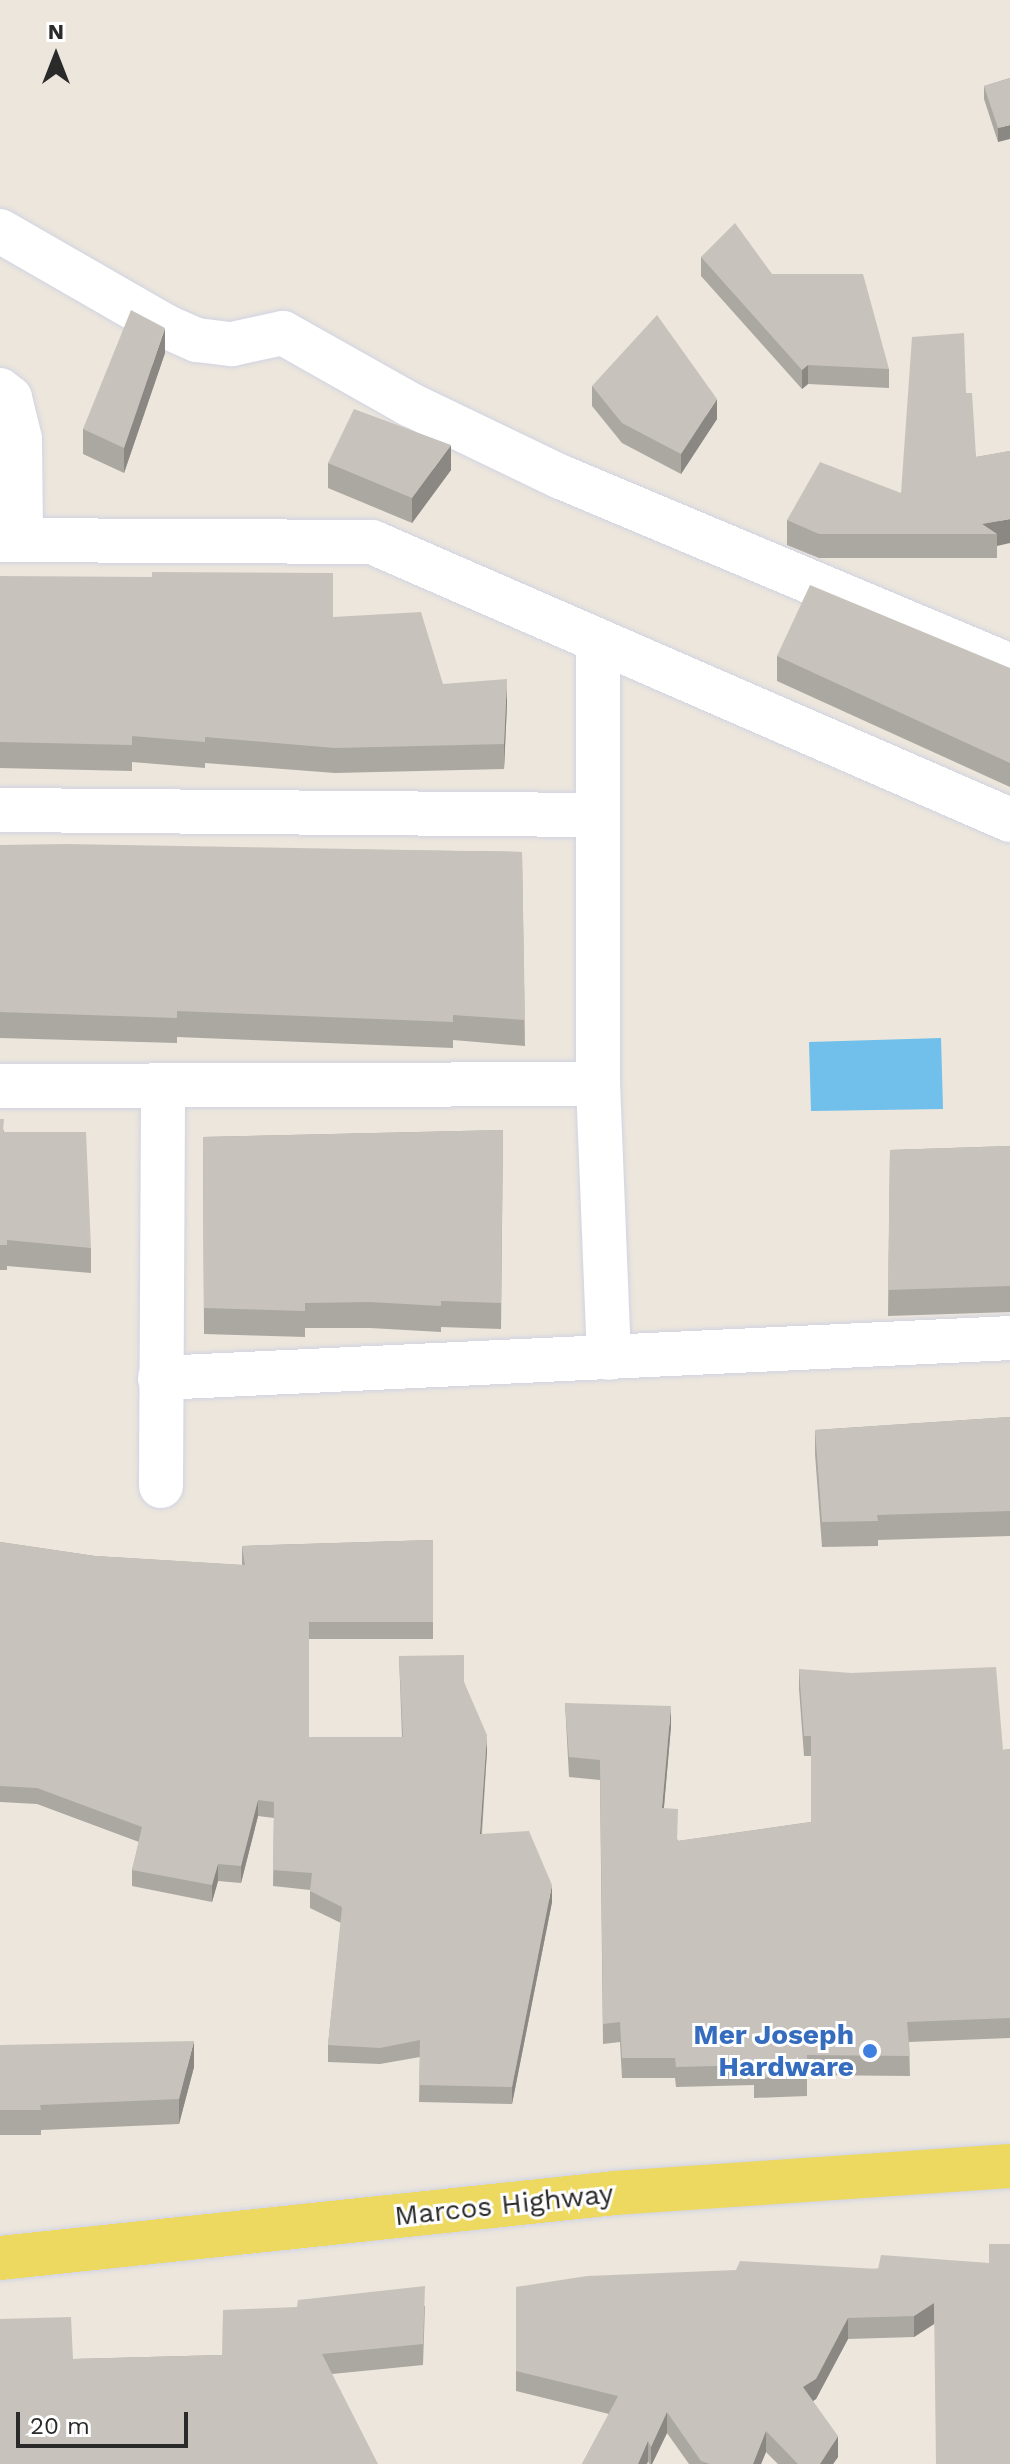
<!DOCTYPE html>
<html>
<head>
<meta charset="utf-8">
<style>
  body { margin:0 }
  #map { position:relative; width:1010px; height:2464px; overflow:hidden; background:#ece6dc; font-family:"Work Sans",sans-serif }
  div>[style] { position:absolute }
  .water>* { inset:0; background:#71bfeb }
  .roads { filter:drop-shadow(0 0 2px #d1d3e2) drop-shadow(0 0 2px #d1d3e2) }
  .minor>* { height:44px; margin:-22px; padding:0 22px; transform-origin:22px; border-radius:22px; background:#fff }
  .primary>* { height:44px; margin:-22px; padding:0 22px; transform-origin:22px; border-radius:22px; background:#edd960 }
  .wall>* { inset:0; background:#aba8a2 }
  .shaded-wall>* { inset:0; background:#8b8884 }
  .building>* { inset:0; background:#c7c3bc }
  .dots>* { width:22px; height:22px; translate:-50% -50%; box-sizing:border-box; border:4px solid #fff; border-radius:50% }
  span { translate:-50% -50%; white-space:nowrap; text-align:center; line-height:1.15; -webkit-text-stroke:6px #fff; paint-order:stroke }
  .shop-label { font-size:28px; color:#366cbe; font-weight:700 }
  .right { translate:-100% -50%; text-align:right }
  .street-label { font-size:28px; color:#2a2a2a }
  .north { position:absolute; left:16px; top:16px; width:80px; height:80px; -webkit-text-stroke:6px #fff; paint-order:stroke; rotate:0deg; font-size:22px; font-weight:700; line-height:32px; text-align:center; color:#2a2a2a }
  .north::after { content:''; display:block; margin:auto; width:28px; height:36px; background:#2a2a2a; clip-path:polygon(50% 0,100% 100%,50% 72%,0 100%) }
  .scale { position:absolute; left:16px; top:2412px; width:172px; height:36px; box-sizing:border-box; border:4px solid #2a2a2a; border-top:0; padding-left:10px; font-size:24px; line-height:28px; white-space:nowrap; color:#2a2a2a; -webkit-text-stroke:6px #fff; paint-order:stroke }
</style>
</head>
<body>
<div id="map">
  <div class="water">
    <div style="clip-path:polygon(941px 1038px,943px 1109px,811px 1111px,809px 1042px)"></div>
  </div>
  <div class="roads">
    <div class="minor">
      <div style="left:0;top:231px;width:190px;rotate:29.9deg"></div>
      <div style="left:165px;top:326px;width:35px;rotate:24deg"></div>
      <div style="left:197px;top:340px;width:35px;rotate:7deg"></div>
      <div style="left:232px;top:344px;width:52px;rotate:-12.2deg"></div>
      <div style="left:283px;top:333px;width:145px;rotate:29.4deg"></div>
      <div style="left:409px;top:404px;width:169px;rotate:25.7deg"></div>
      <div style="left:561px;top:477px;width:487px;rotate:22.8deg"></div>
      <div style="left:0;top:390px;width:13px;rotate:39deg"></div>
      <div style="left:10px;top:398px;width:42px;rotate:76.3deg"></div>
      <div style="left:20px;top:439px;width:101px;rotate:89.4deg"></div>
      <div style="left:0;top:540px;width:372px;rotate:0.3deg"></div>
      <div style="left:372px;top:542px;width:696px;rotate:23.54deg"></div>
      <div style="left:598px;top:641px;width:443px;rotate:90deg"></div>
      <div style="left:598px;top:1084px;width:274px;rotate:87.7deg"></div>
      <div style="left:0;top:810px;width:598px;rotate:0.48deg"></div>
      <div style="left:0;top:1086px;width:598px;rotate:-0.19deg"></div>
      <div style="left:160px;top:1378px;width:851px;rotate:-2.69deg"></div>
      <div style="left:161px;top:1486px;width:397px;rotate:-89.7deg"></div>
    </div>
    <div class="primary">
      <div style="left:0;top:2258px;width:618px;rotate:-6.03deg"></div>
      <div style="left:615px;top:2193px;width:396px;rotate:-3.9deg"></div>
    </div>
  </div>
  <div class="wall">
    <div style="clip-path:polygon(1010px 78px,998px 142px,984px 99px,984px 86px)"></div>
    <div style="clip-path:polygon(701px 257px,772px 274px,889px 369px,889px 388px,808px 384px,802px 389px,701px 276px)"></div>
    <div style="clip-path:polygon(165px 353px,124px 473px,83px 454px,83px 429px)"></div>
    <div style="clip-path:polygon(592px 386px,717px 419px,681px 474px,622px 443px,592px 406px)"></div>
    <div style="clip-path:polygon(966px 393px,976px 457px,1010px 451px,997px 546px,997px 558px,819px 558px,787px 545px,787px 520px,901px 493px)"></div>
    <div style="clip-path:polygon(328px 463px,451px 470px,412px 523px,328px 488px)"></div>
    <div style="clip-path:polygon(0 576px,333px 617px,443px 684px,507px 704px,504px 769px,335px 773px,205px 763px,205px 768px,132px 762px,132px 771px,0 768px)"></div>
    <div style="clip-path:polygon(777px 656px,1010px 668px,1010px 787px,777px 681px)"></div>
    <div style="clip-path:polygon(0 845px,522px 852px,525px 1046px,453px 1040px,453px 1048px,177px 1037px,177px 1043px,0 1038px)"></div>
    <div style="clip-path:polygon(0 1119px,4px 1132px,91px 1248px,91px 1273px,7px 1266px,7px 1270px,0 1270px)"></div>
    <div style="clip-path:polygon(503px 1130px,501px 1329px,441px 1327px,441px 1332px,370px 1328px,305px 1328px,305px 1337px,204px 1334px,203px 1137px)"></div>
    <div style="clip-path:polygon(1010px 1146px,1010px 1312px,888px 1316px,890px 1150px)"></div>
    <div style="clip-path:polygon(1010px 1417px,1010px 1536px,878px 1540px,878px 1546px,822px 1547px,815px 1454px,815px 1430px)"></div>
    <div style="clip-path:polygon(433px 1540px,433px 1639px,309px 1639px,309px 1737px,402px 1737px,399px 1656px,464px 1682px,487px 1751px,482px 1834px,552px 1902px,512px 2104px,419px 2102px,420px 2057px,380px 2064px,328px 2062px,328px 2045px,341px 1923px,310px 1908px,310px 1890px,273px 1886px,274px 1818px,258px 1816px,241px 1883px,218px 1881px,212px 1902px,132px 1886px,132px 1870px,139px 1842px,37px 1804px,0 1802px,0 1542px,95px 1556px,242px 1565px,242px 1546px)"></div>
    <div style="clip-path:polygon(799px 1669px,1003px 1750px,1010px 1749px,1010px 2038px,909px 2042px,910px 2076px,807px 2075px,807px 2096px,754px 2098px,754px 2085px,676px 2087px,675px 2078px,622px 2078px,620px 2042px,603px 2044px,600px 1780px,569px 1777px,565px 1703px,671px 1726px,664px 1808px,678px 1841px,811px 1822px,811px 1756px,804px 1756px,799px 1689px)"></div>
    <div style="clip-path:polygon(0 2045px,194px 2067px,179px 2124px,41px 2130px,41px 2135px,0 2135px)"></div>
    <div style="clip-path:polygon(1010px 2244px,934px 2324px,914px 2337px,848px 2339px,816px 2399px,813px 2401px,838px 2457px,833px 2464px,778px 2464px,766px 2452px,761px 2464px,689px 2464px,667px 2433px,652px 2464px,649px 2464px,648px 2461px,647px 2464px,582px 2464px,609px 2414px,516px 2391px,516px 2287px,989px 2263px)"></div>
    <div style="clip-path:polygon(425px 2306px,423px 2365px,332px 2374px,73px 2359px,222px 2355px)"></div>
  </div>
  <div class="shaded-wall">
    <div style="clip-path:polygon(1010px 125px,1010px 139px,998px 142px,998px 128px)"></div>
    <div style="clip-path:polygon(165px 328px,165px 353px,124px 473px,124px 448px)"></div>
    <div style="clip-path:polygon(808px 365px,808px 384px,802px 389px,802px 370px)"></div>
    <div style="clip-path:polygon(717px 399px,717px 419px,681px 474px,681px 454px)"></div>
    <div style="clip-path:polygon(451px 445px,451px 470px,412px 523px,412px 498px)"></div>
    <div style="clip-path:polygon(1010px 519px,1010px 543px,997px 546px,997px 534px,982px 524px)"></div>
    <div style="clip-path:polygon(507px 679px,507px 704px,504px 769px,504px 744px)"></div>
    <div style="clip-path:polygon(671px 1706px,671px 1726px,662px 1828px,662px 1808px)"></div>
    <div style="clip-path:polygon(487px 1735px,487px 1751px,480px 1850px,480px 1834px)"></div>
    <div style="clip-path:polygon(258px 1800px,258px 1816px,241px 1883px,241px 1866px)"></div>
    <div style="clip-path:polygon(218px 1864px,218px 1881px,212px 1902px,212px 1885px)"></div>
    <div style="clip-path:polygon(552px 1885px,552px 1902px,512px 2104px,512px 2087px)"></div>
    <div style="clip-path:polygon(194px 2041px,194px 2067px,179px 2124px,179px 2099px)"></div>
    <div style="clip-path:polygon(934px 2303px,934px 2324px,914px 2337px,914px 2316px)"></div>
    <div style="clip-path:polygon(848px 2318px,848px 2339px,816px 2399px,803px 2408px,803px 2387px)"></div>
    <div style="clip-path:polygon(667px 2412px,667px 2433px,652px 2464px,651px 2464px,651px 2447px)"></div>
    <div style="clip-path:polygon(766px 2431px,766px 2452px,761px 2464px,753px 2464px)"></div>
    <div style="clip-path:polygon(838px 2436px,838px 2457px,833px 2464px,820px 2464px)"></div>
    <div style="clip-path:polygon(648px 2441px,648px 2461px,647px 2464px,638px 2464px)"></div>
  </div>
  <div class="building">
    <div style="clip-path:polygon(1010px 78px,1010px 125px,998px 128px,984px 86px)"></div>
    <div style="clip-path:polygon(735px 223px,772px 274px,863px 274px,889px 369px,808px 365px,802px 370px,701px 257px)"></div>
    <div style="clip-path:polygon(131px 310px,165px 328px,124px 448px,83px 429px)"></div>
    <div style="clip-path:polygon(657px 315px,717px 399px,681px 454px,622px 423px,592px 386px)"></div>
    <div style="clip-path:polygon(964px 333px,966px 393px,972px 393px,976px 457px,1010px 451px,1010px 519px,982px 524px,997px 534px,819px 534px,787px 520px,820px 462px,901px 493px,912px 337px)"></div>
    <div style="clip-path:polygon(354px 409px,451px 445px,412px 498px,328px 463px)"></div>
    <div style="clip-path:polygon(152px 572px,333px 573px,333px 617px,421px 612px,443px 684px,507px 679px,504px 744px,335px 748px,205px 737px,205px 742px,132px 736px,132px 745px,0 742px,0 576px,152px 577px)"></div>
    <div style="clip-path:polygon(810px 585px,1010px 668px,1010px 763px,777px 656px)"></div>
    <div style="clip-path:polygon(66px 844px,522px 852px,525px 1020px,453px 1015px,453px 1022px,177px 1011px,177px 1018px,0 1012px,0 845px)"></div>
    <div style="clip-path:polygon(0 1119px,4px 1119px,3px 1132px,86px 1132px,91px 1248px,7px 1240px,7px 1245px,0 1245px)"></div>
    <div style="clip-path:polygon(503px 1130px,501px 1303px,441px 1301px,441px 1306px,370px 1302px,305px 1303px,305px 1311px,204px 1308px,203px 1137px)"></div>
    <div style="clip-path:polygon(1010px 1146px,1010px 1286px,888px 1290px,890px 1150px)"></div>
    <div style="clip-path:polygon(1010px 1417px,1010px 1511px,877px 1515px,878px 1521px,822px 1522px,815px 1430px)"></div>
    <div style="clip-path:polygon(433px 1540px,433px 1622px,309px 1622px,309px 1737px,403px 1737px,399px 1656px,464px 1655px,464px 1682px,487px 1735px,480px 1834px,529px 1831px,552px 1885px,512px 2087px,419px 2085px,420px 2040px,380px 2048px,328px 2045px,342px 1907px,310px 1891px,312px 1873px,273px 1870px,274px 1802px,258px 1800px,241px 1866px,218px 1864px,212px 1885px,132px 1870px,142px 1827px,37px 1788px,0 1786px,0 1542px,95px 1556px,245px 1565px,242px 1546px)"></div>
    <div style="clip-path:polygon(996px 1667px,1003px 1750px,1010px 1749px,1010px 2018px,907px 2022px,910px 2056px,807px 2055px,807px 2076px,754px 2078px,754px 2065px,676px 2067px,675px 2058px,622px 2058px,620px 2022px,603px 2024px,600px 1760px,569px 1757px,565px 1703px,671px 1706px,662px 1808px,678px 1809px,677px 1841px,811px 1822px,811px 1736px,804px 1736px,799px 1669px,851px 1673px)"></div>
    <div style="clip-path:polygon(194px 2041px,179px 2099px,40px 2105px,41px 2110px,0 2110px,0 2045px)"></div>
    <div style="clip-path:polygon(989px 2244px,1010px 2244px,1010px 2464px,936px 2464px,934px 2303px,914px 2316px,848px 2318px,816px 2379px,803px 2387px,838px 2436px,820px 2464px,798px 2464px,766px 2431px,753px 2464px,710px 2464px,701px 2461px,667px 2412px,651px 2447px,648px 2441px,638px 2464px,582px 2464px,618px 2396px,516px 2371px,516px 2287px,587px 2276px,736px 2270px,740px 2261px,878px 2269px,881px 2255px,989px 2263px)"></div>
    <div style="clip-path:polygon(425px 2286px,423px 2344px,322px 2354px,378px 2464px,0 2464px,0 2319px,71px 2317px,73px 2359px,222px 2355px,223px 2310px,297px 2307px,298px 2300px)"></div>
  </div>
  <div class="dots">
    <div style="left:870px;top:2051px;background:#3f7fe0"></div>
  </div>
  <div class="shop-label">
    <span class="right" style="left:854px;top:2051px">Mer Joseph<br>Hardware</span>
  </div>
  <div class="street-label">
    <span style="left:504px;top:2205px;rotate:-6deg">Marcos Highway</span>
  </div>
  <div class="north">N</div>
  <div class="scale">20 m</div>
</div>
</body>
</html>
